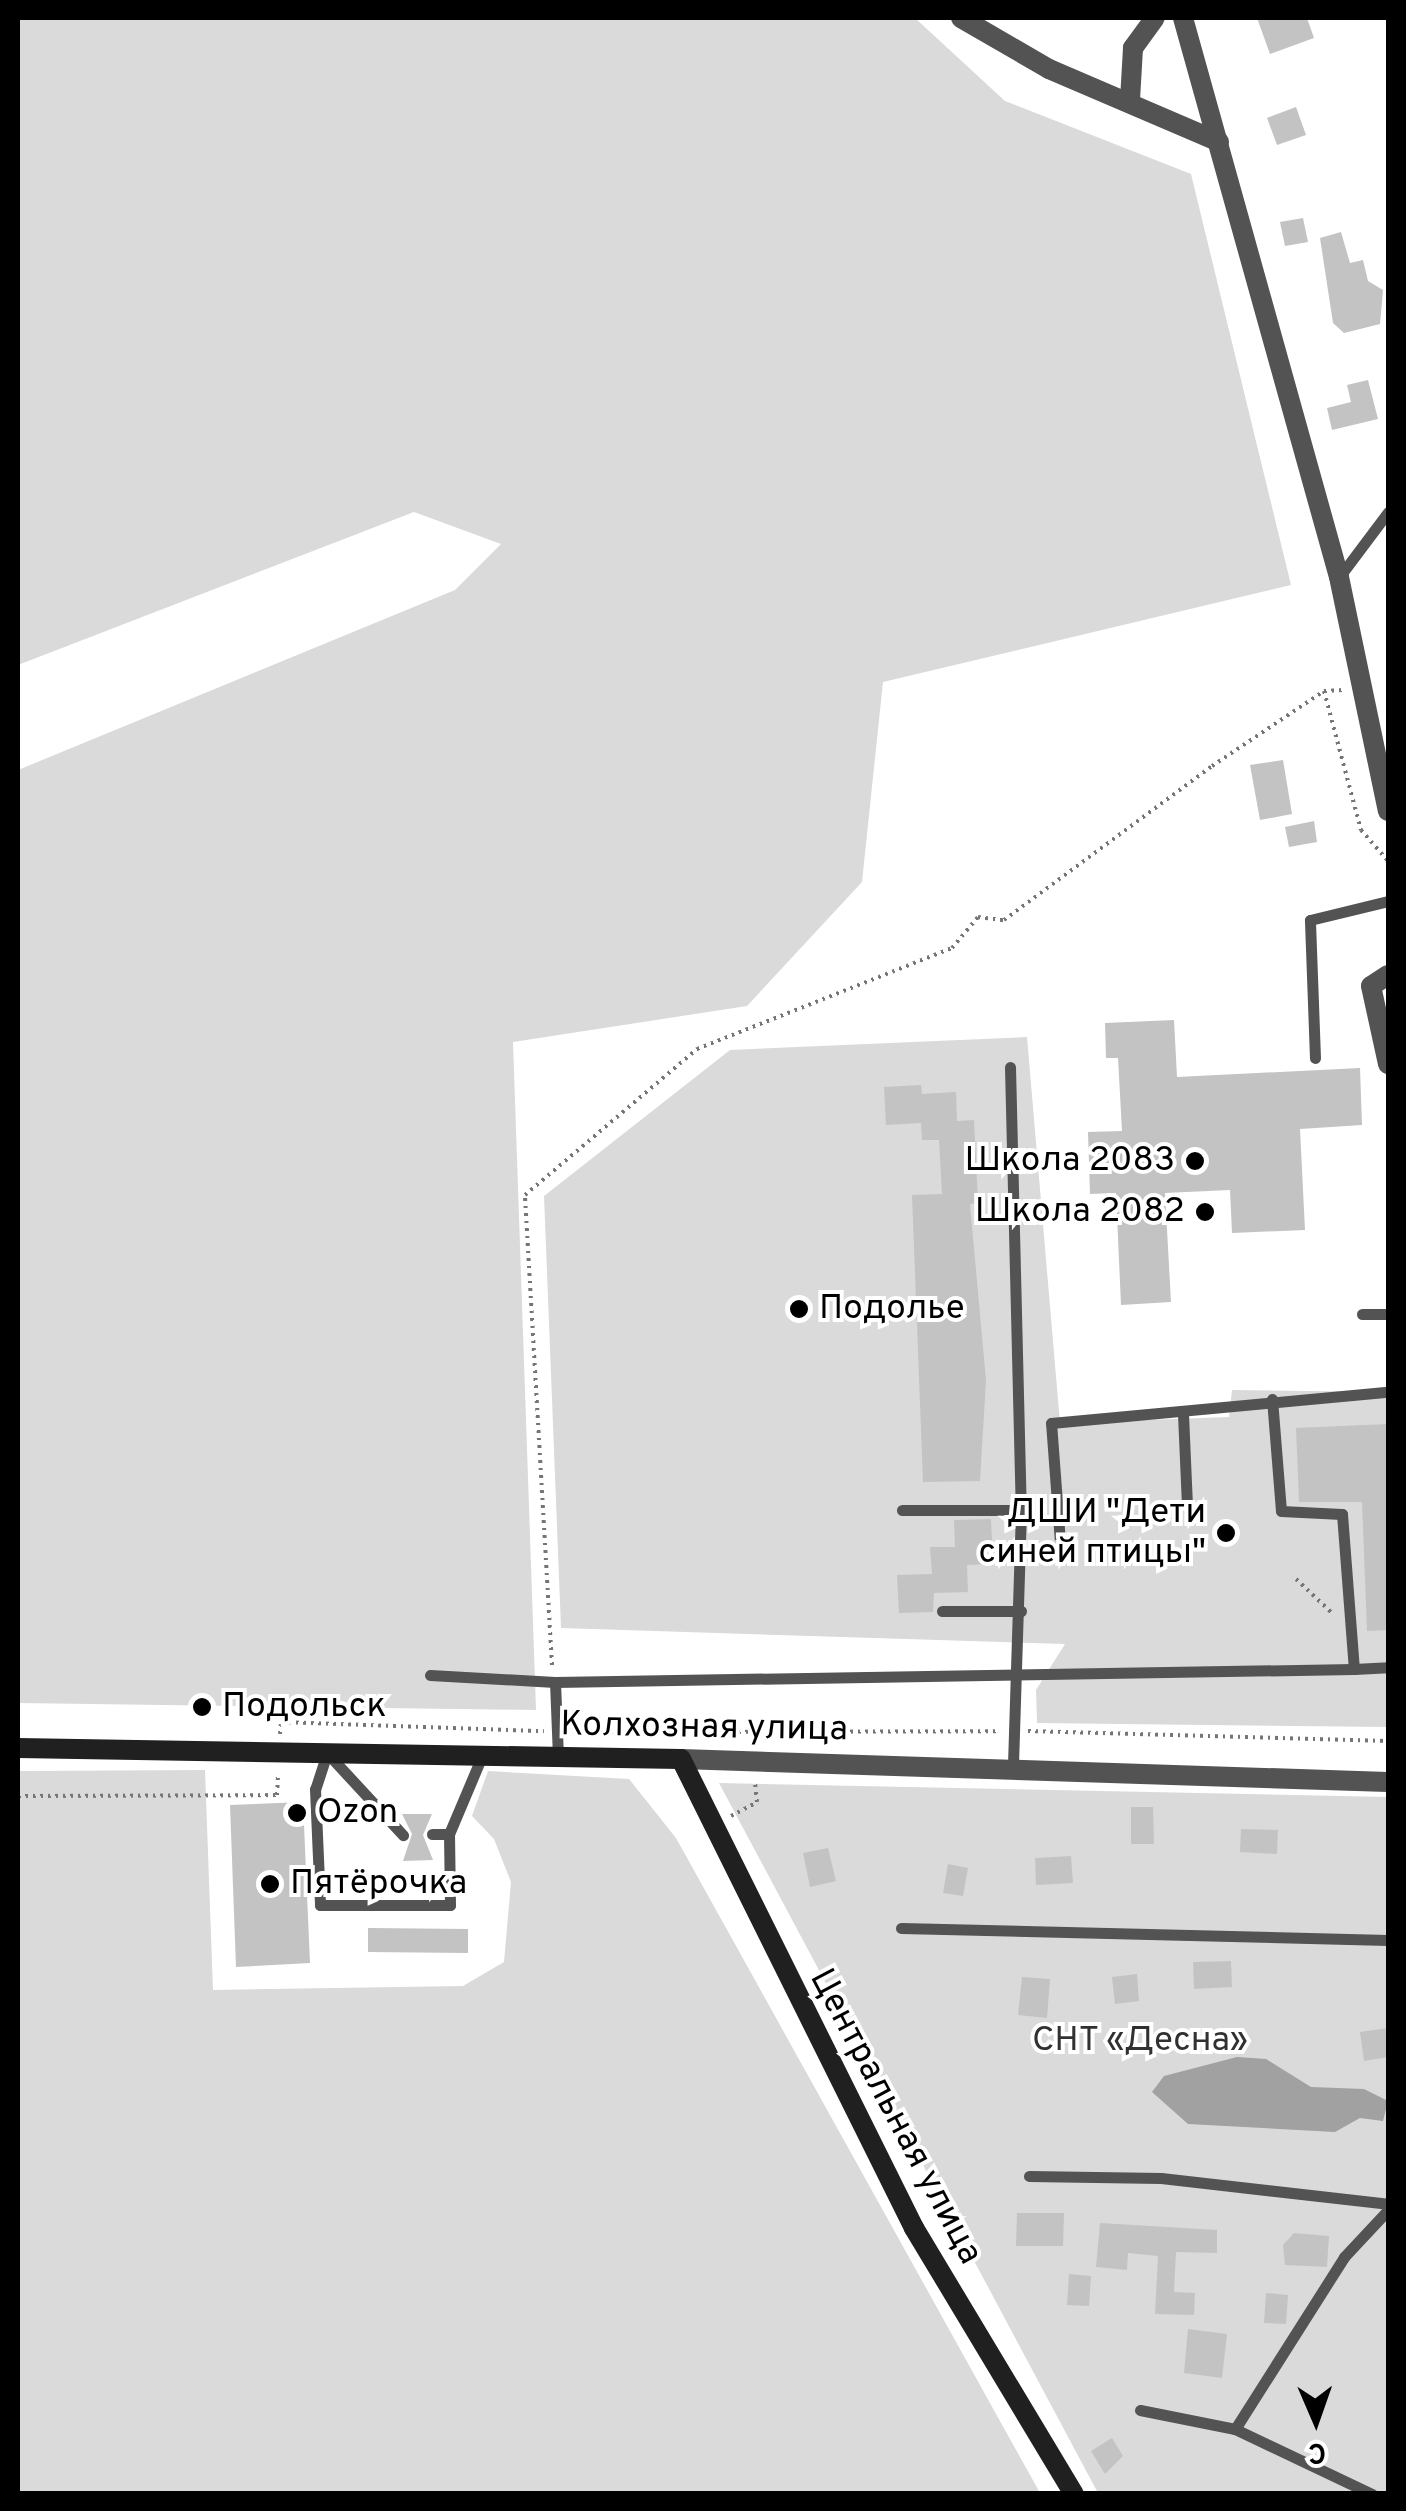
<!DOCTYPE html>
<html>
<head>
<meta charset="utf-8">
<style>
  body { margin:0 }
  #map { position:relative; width:1406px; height:2511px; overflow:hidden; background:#fff; font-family:Overpass,sans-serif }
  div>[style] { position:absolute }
  .green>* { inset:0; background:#dadada }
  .water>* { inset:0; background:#a1a1a1 }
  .building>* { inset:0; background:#c3c3c3 }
  .path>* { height:4px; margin-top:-2px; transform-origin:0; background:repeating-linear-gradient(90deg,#757575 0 2.5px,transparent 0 7.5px) }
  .lane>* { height:11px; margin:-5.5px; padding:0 5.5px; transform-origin:5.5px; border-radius:5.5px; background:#535353 }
  .street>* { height:20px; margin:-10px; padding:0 10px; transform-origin:10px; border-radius:10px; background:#535353 }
  .secondary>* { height:20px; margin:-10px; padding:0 10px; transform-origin:10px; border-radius:10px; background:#202020 }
  .dots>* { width:28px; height:28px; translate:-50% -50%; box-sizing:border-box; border:5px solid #fff; border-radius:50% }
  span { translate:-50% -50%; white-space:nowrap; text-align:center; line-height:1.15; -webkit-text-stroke:8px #fff; paint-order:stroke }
  .poi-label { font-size:35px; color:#000 }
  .right { translate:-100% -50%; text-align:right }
  .left { translate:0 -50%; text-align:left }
  .street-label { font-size:35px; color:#000 }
  .park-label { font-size:35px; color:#313131 }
  .frame { position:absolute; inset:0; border:20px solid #000; pointer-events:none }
  .north { position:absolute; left:1266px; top:2371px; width:100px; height:100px; -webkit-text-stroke:8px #fff; paint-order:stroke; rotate:178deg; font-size:28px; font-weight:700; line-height:40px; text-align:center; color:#000 }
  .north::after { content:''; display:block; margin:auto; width:35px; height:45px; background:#000; clip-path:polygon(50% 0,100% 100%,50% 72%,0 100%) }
</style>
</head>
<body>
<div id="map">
  <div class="green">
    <div style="clip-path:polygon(18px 18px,915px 18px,1005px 101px,1191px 174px,1291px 585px,883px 682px,862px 882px,747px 1006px,513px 1042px,536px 1710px,18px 1703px,18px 770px,455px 590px,501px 544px,414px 512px,18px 665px)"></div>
    <div style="clip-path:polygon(1027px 1037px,1060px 1423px,1229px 1417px,1232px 1390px,1388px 1392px,1388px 1727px,1037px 1723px,1036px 1690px,1065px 1644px,561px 1628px,544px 1196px,730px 1050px)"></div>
    <div style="clip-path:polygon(205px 1770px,213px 1990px,463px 1986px,504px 1962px,511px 1882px,494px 1839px,472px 1816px,488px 1771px,629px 1779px,676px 1838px,1040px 2493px,18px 2493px,18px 1771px)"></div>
    <div style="clip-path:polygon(719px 1783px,1388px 1797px,1388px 2493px,1098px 2493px)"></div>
  </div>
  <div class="water">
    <div style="clip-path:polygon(1237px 2057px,1266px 2059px,1311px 2087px,1364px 2089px,1388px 2101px,1383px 2121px,1360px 2118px,1335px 2132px,1188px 2124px,1152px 2092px,1164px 2076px)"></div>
  </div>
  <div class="building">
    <div style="clip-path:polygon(1257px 18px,1307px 18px,1314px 38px,1270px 54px)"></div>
    <div style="clip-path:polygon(1296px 107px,1306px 135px,1277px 145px,1267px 118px)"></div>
    <div style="clip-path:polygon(1303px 218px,1308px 242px,1285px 246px,1280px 222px)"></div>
    <div style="clip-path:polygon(1341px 232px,1350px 263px,1363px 260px,1368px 281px,1383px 290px,1380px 324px,1344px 333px,1333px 323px,1320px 238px)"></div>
    <div style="clip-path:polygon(1368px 380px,1378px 419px,1332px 430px,1327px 408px,1351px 402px,1347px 385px)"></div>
    <div style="clip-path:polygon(1283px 760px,1292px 814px,1260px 820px,1250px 765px)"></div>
    <div style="clip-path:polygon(1314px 821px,1317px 842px,1289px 847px,1285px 827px)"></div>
    <div style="clip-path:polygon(1174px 1020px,1177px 1077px,1360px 1068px,1362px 1125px,1300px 1129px,1305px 1230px,1232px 1233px,1230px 1190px,1165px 1193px,1171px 1302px,1121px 1305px,1116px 1193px,1090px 1194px,1088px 1132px,1122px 1131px,1118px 1058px,1106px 1058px,1105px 1023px)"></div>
    <div style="clip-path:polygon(921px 1085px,922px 1094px,956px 1092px,957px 1121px,974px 1120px,978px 1203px,970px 1204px,986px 1380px,980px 1481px,923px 1482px,912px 1195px,942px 1194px,939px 1140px,922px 1140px,921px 1123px,886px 1125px,884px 1087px)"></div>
    <div style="clip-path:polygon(1388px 1424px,1388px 1630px,1367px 1631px,1362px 1502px,1299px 1502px,1296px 1428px)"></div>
    <div style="clip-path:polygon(991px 1519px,993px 1564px,967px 1565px,968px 1592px,934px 1593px,933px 1612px,899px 1613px,897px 1575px,932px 1574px,930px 1547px,955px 1547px,954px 1520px)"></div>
    <div style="clip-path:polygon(303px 1802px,310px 1963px,236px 1967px,230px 1805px)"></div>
    <div style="clip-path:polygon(1131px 1807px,1153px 1807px,1154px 1844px,1131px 1844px)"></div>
    <div style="clip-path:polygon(402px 1814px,432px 1814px,423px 1835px,433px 1860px,403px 1861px,412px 1834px)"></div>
    <div style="clip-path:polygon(1241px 1829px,1278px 1830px,1277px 1854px,1240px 1852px)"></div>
    <div style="clip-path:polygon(828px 1848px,836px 1881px,810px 1887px,803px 1853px)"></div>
    <div style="clip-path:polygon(1071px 1856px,1073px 1883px,1036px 1885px,1035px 1858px)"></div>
    <div style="clip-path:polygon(948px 1864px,968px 1868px,963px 1896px,943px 1893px)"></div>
    <div style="clip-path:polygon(368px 1928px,468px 1929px,468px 1953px,368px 1952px)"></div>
    <div style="clip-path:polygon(1231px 1961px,1232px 1987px,1194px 1989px,1193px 1962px)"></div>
    <div style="clip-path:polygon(1137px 1974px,1139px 2001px,1115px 2004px,1112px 1977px)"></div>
    <div style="clip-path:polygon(1022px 1977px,1050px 1979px,1047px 2018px,1018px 2015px)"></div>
    <div style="clip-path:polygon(1388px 2028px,1388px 2057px,1364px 2061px,1360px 2032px)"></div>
    <div style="clip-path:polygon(1017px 2213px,1064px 2213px,1063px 2246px,1016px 2246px)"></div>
    <div style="clip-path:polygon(1100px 2223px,1217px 2230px,1217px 2253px,1176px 2252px,1174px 2292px,1195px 2293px,1194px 2315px,1155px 2314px,1158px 2256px,1128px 2253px,1127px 2270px,1096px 2267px)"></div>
    <div style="clip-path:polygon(1294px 2233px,1329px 2236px,1327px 2267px,1285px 2265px,1283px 2245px)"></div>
    <div style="clip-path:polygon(1069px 2274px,1091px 2276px,1089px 2306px,1067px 2305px)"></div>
    <div style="clip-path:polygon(1266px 2293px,1288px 2295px,1286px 2324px,1264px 2323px)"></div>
    <div style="clip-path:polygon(1188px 2329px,1227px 2334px,1222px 2378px,1184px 2373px)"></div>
    <div style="clip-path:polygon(1112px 2438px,1123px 2456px,1105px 2474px,1091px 2451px)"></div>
  </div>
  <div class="path">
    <div style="left:1324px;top:691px;width:144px;rotate:75.1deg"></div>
    <div style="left:1361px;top:830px;width:41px;rotate:48.9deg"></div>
    <div style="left:1296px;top:1579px;width:51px;rotate:43.4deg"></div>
    <div style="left:552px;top:1665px;width:471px;rotate:-93.3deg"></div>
    <div style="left:525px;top:1195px;width:226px;rotate:-40.3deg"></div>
    <div style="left:697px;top:1049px;width:274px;rotate:-21.6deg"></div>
    <div style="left:952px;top:948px;width:40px;rotate:-50deg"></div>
    <div style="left:978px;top:917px;width:26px;rotate:7deg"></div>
    <div style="left:1004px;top:920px;width:259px;rotate:-36.5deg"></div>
    <div style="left:1212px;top:766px;width:135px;rotate:-33.8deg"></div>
    <div style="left:1324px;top:691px;width:19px;rotate:-3deg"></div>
    <div style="left:1028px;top:1731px;width:360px;rotate:1.6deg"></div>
    <div style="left:573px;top:1732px;width:426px;rotate:-0.1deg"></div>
    <div style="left:280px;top:1734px;width:12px;rotate:-85deg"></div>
    <div style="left:281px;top:1722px;width:263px;rotate:2deg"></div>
    <div style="left:18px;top:1796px;width:259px;rotate:-0.2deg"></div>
    <div style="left:277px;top:1795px;width:22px;rotate:-87deg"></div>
    <div style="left:731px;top:1816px;width:30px;rotate:-28deg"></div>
    <div style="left:757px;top:1802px;width:18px;rotate:-96deg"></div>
  </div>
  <div class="lane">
    <div style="left:1340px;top:576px;width:80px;rotate:-53.1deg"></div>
    <div style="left:1315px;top:1058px;width:138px;rotate:-92.1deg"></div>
    <div style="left:1310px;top:920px;width:80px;rotate:-13.7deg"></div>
    <div style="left:1010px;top:1067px;width:443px;rotate:88.6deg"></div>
    <div style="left:1021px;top:1510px;width:258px;rotate:91.8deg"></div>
    <div style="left:1362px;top:1314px;width:26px"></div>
    <div style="left:1272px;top:1399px;width:112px;rotate:85.4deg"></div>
    <div style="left:1281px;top:1511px;width:61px;rotate:2.8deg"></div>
    <div style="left:1342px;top:1514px;width:155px;rotate:85.6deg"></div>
    <div style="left:1354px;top:1669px;width:34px;rotate:-3deg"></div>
    <div style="left:1183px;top:1414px;width:91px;rotate:87.5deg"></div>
    <div style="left:902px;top:1510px;width:119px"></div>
    <div style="left:1060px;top:1542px;width:119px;rotate:-94.3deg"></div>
    <div style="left:1051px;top:1423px;width:338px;rotate:-5.3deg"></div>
    <div style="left:942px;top:1611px;width:79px"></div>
    <div style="left:430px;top:1675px;width:125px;rotate:3.2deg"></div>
    <div style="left:555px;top:1682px;width:799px;rotate:-0.93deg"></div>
    <div style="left:555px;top:1682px;width:75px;rotate:87.7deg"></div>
    <div style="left:327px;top:1753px;width:38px;rotate:108deg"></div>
    <div style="left:315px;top:1789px;width:116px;rotate:87.5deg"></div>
    <div style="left:320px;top:1905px;width:130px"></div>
    <div style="left:450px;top:1905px;width:71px;rotate:-90.8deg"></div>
    <div style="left:327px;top:1753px;width:112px;rotate:47.2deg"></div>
    <div style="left:432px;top:1834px;width:17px"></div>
    <div style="left:449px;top:1834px;width:85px;rotate:-67.1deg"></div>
    <div style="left:901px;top:1928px;width:487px;rotate:1.4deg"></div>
    <div style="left:1029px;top:2176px;width:132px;rotate:0.9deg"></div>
    <div style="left:1161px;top:2178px;width:228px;rotate:6.5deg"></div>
    <div style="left:1140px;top:2410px;width:97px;rotate:11.3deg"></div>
    <div style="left:1235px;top:2429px;width:152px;rotate:25.4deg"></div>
    <div style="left:1235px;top:2429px;width:204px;rotate:-57.6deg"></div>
    <div style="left:1344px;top:2257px;width:64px;rotate:-46.9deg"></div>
  </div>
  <div class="street">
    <div style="left:961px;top:18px;width:102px;rotate:30.1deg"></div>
    <div style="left:1049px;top:69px;width:185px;rotate:23.2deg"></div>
    <div style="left:1183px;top:18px;width:580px;rotate:74.41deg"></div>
    <div style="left:1339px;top:577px;width:239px;rotate:78.2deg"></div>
    <div style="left:1130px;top:100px;width:52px;rotate:-86.7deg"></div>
    <div style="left:1133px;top:48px;width:37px;rotate:-54deg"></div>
    <div style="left:1388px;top:975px;width:20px;rotate:147deg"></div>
    <div style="left:1371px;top:986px;width:80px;rotate:77.7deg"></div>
    <div style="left:681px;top:1759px;width:707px;rotate:1.86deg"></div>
  </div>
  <div class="secondary">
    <div style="left:18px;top:1748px;width:663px;rotate:0.95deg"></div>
    <div style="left:681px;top:1759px;width:524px;rotate:63.58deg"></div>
    <div style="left:914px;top:2228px;width:310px;rotate:59deg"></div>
  </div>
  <div class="dots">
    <div style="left:1195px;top:1161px;background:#000"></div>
    <div style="left:1205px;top:1212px;background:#000"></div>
    <div style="left:799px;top:1309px;background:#000"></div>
    <div style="left:1226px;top:1533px;background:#000"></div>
    <div style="left:202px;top:1707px;background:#000"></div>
    <div style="left:297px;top:1813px;background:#000"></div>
    <div style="left:270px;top:1884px;background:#000"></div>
  </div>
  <div class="poi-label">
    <span class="right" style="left:1175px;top:1161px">Школа 2083</span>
    <span class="right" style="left:1185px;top:1212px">Школа 2082</span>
    <span class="left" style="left:819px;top:1309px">Подолье</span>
    <span class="right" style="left:1206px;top:1533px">ДШИ "Дети<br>синей птицы"</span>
    <span class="left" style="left:222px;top:1707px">Подольск</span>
    <span class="left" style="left:317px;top:1813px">Ozon</span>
    <span class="left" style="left:290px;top:1884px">Пятёрочка</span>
  </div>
  <div class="street-label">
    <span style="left:704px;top:1728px;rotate:1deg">Колхозная улица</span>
    <span style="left:895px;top:2117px;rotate:62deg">Центральная улица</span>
  </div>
  <div class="park-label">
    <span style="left:1140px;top:2041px">СНТ «Десна»</span>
  </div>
  <div class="frame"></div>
  <div class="north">С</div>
</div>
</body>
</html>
